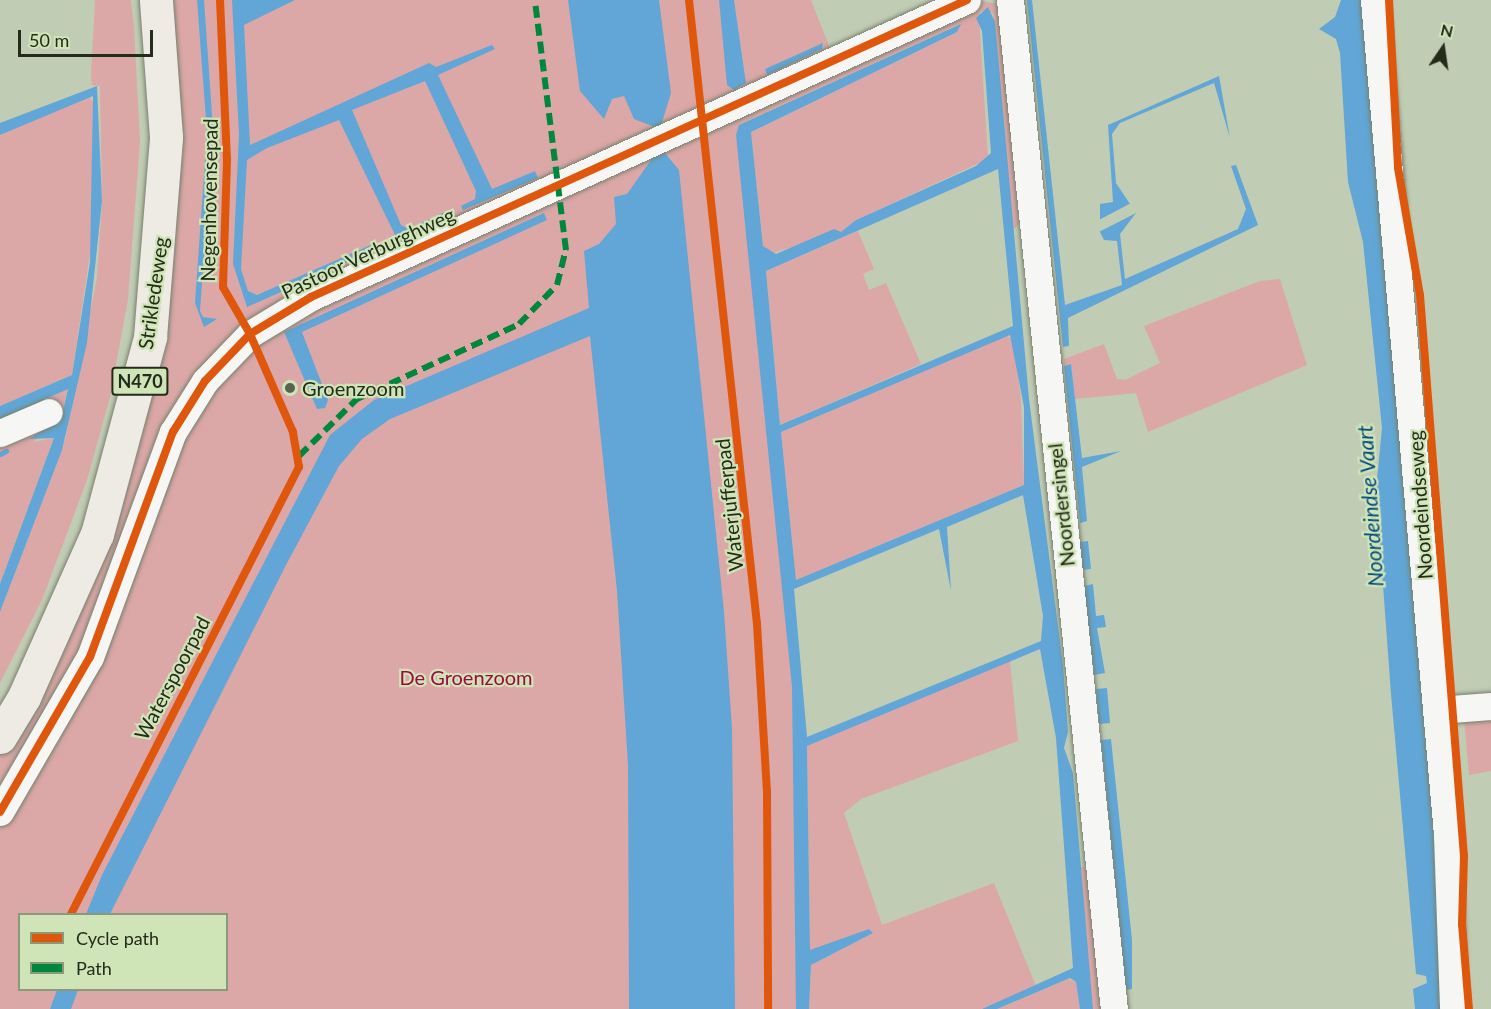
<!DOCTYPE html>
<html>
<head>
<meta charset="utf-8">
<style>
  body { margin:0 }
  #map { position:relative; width:1491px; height:1009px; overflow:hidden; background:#c1ccb4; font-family:Lato,sans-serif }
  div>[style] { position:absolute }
  .green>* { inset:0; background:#dca7a7 }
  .water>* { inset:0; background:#61a6d6 }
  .pier>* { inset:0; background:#c1ccb4 }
  .stream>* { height:5px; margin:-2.5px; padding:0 2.5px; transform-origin:2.5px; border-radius:2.5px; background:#61a6d6 }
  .roads { filter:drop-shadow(0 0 2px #78806e) drop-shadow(0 0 2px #78806e) }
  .minor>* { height:27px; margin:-13.5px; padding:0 13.5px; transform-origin:13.5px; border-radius:13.5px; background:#f6f7f4 }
  .major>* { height:33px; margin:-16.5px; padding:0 16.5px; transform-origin:16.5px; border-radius:16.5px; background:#eeebe4 }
  .quiet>* { height:6px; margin-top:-3px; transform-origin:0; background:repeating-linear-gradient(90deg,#00873e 0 12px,transparent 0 18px) }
  .cycleway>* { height:8px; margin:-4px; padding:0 4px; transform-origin:4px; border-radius:4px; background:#de570d }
  .dots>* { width:16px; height:16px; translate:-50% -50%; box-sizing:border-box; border:3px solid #cfe4b7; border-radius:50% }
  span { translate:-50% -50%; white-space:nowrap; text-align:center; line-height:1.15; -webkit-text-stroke:4.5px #cfe4b7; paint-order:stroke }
  .shield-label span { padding:2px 4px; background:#cfe4b7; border:2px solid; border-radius:4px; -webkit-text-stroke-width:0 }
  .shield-label { font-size:18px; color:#232b1a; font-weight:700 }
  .street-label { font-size:20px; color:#232b1a }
  .poi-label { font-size:20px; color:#232b1a }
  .left { translate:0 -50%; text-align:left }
  .park-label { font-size:20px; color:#9e0842 }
  .water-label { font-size:21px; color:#03497d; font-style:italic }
  .legend { position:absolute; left:18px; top:913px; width:210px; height:78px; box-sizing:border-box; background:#cfe4b7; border:2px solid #8a9a78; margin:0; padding:8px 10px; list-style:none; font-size:18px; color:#232b1a }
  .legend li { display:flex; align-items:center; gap:12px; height:30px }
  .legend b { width:30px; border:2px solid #8a9a78 }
  .north { position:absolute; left:1413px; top:18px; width:60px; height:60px; -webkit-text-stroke:4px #cfe4b7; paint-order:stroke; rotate:13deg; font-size:16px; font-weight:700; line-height:24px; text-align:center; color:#232b1a }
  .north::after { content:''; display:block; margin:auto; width:21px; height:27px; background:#232b1a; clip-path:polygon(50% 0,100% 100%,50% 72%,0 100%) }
  .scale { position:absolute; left:18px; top:30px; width:135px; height:27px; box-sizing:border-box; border:3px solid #232b1a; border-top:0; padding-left:8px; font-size:18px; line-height:21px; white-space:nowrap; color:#232b1a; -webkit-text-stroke:4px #cfe4b7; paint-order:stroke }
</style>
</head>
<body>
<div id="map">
  <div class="green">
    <div style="clip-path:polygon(95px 0,131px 0,134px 28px,140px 142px,128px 299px,110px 397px,87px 480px,42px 600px,0 683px,0 612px,65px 440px,97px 278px,102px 201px,100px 86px,92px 85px,91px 77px)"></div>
    <div style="clip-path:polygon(evenodd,162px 0,724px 0,746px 83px,734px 0,811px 0,832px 53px,979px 1px,999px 4px,1021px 222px,1012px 231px,993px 13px,981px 11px,979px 17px,988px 159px,856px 220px,850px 229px,770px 254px,763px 246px,751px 132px,957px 32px,958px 25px,739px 125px,797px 646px,803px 1009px,0 1009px,0 825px,95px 625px,0 797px,0 745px,124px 466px,162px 0,824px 44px,822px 49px,767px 75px,765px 69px,824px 44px,162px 0,20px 914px,226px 914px,226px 990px,20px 990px,20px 914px)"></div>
    <div style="clip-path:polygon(87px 94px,93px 102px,92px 240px,72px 375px,0 406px,0 135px)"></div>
    <div style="clip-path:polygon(858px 231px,874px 269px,863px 274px,869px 290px,886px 283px,921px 364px,780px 425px,766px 271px)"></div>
    <div style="clip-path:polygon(1280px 279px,1307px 365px,1148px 432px,1136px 393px,1075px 399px,1071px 364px,1064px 366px,1064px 359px,1104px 344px,1117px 379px,1125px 380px,1160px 363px,1144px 326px,1260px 281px)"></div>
    <div style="clip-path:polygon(1006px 335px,1013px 340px,1021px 399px,1024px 485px,796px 580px,781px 432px)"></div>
    <div style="clip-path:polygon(68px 388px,61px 420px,33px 442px,54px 438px,0 584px,0 419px)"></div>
    <div style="clip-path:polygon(1010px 661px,1018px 741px,861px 799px,844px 813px,882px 925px,994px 883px,1036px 986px,982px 1009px,809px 1009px,811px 965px,873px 933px,810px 951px,807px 746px)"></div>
    <div style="clip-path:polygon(1491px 713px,1491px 771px,1469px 775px,1464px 719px)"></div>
    <div style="clip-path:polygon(1080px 867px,1091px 868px,1106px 1009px,1093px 1009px)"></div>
    <div style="clip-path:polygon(1068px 979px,1076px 982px,1080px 1009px,997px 1009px)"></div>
  </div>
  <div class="water">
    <div style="clip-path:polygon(197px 0,204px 0,213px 129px,200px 311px,203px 317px,217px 319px,204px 327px,195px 303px,207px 133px)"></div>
    <div style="clip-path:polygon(232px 0,295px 0,244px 25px,250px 145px,429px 63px,436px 67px,492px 45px,495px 49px,438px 75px,492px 189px,535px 171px,538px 178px,463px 210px,461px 206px,475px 199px,476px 191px,425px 81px,352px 110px,401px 225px,408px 229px,447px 211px,450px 216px,397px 239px,339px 120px,267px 148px,247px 160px,241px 269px,248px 291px,257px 295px,373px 244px,375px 250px,247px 307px,233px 264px,239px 135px)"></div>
    <div style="clip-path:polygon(568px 0,659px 0,671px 93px,660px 129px,634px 119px,624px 96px,612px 99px,604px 119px,580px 91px)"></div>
    <div style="clip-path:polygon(719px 0,734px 0,746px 83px,734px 90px,727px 85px)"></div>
    <div style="clip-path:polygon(1027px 0,1032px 0,1065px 305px,1122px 285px,1117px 241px,1104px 240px,1100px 232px,1100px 204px,1113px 202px,1108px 125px,1219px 76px,1230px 138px,1214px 83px,1120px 123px,1112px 134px,1116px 183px,1136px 213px,1120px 234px,1125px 279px,1238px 229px,1246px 209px,1231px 166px,1236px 165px,1258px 225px,1068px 318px,1069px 346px,1063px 347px)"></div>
    <div style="clip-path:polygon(1341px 0,1361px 0,1413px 565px,1433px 816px,1440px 1009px,1415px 1009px,1413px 989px,1427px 983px,1426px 976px,1416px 974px,1391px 694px,1376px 490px,1382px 428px,1363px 242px,1348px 182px,1340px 53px,1336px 39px,1319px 29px,1335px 17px)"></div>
    <div style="clip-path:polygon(evenodd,988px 7px,995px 22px,1029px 399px,1063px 665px,1068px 732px,1064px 748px,1073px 773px,1093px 1009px,1080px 1009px,1076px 982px,1070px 978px,997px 1009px,982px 1009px,1073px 968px,1056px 738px,1040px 649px,807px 746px,810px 950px,869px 929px,873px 933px,811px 965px,809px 1009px,796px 1009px,792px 687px,736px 135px,739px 125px,961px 24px,957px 32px,751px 132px,763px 246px,776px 254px,834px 229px,841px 232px,856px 220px,976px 166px,991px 153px,982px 31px,976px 18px,988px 7px,998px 169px,1013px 326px,780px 425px,766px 271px,998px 169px,988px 7px,1010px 335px,1024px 407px,1024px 485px,796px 580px,781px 432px,1010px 335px,988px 7px,1023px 495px,1043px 616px,1041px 641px,807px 737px,794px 589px,939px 529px,951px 591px,947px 527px,1023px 495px)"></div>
    <div style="clip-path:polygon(823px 43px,822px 49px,767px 75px,765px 69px)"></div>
    <div style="clip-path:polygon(97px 86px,102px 201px,87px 343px,62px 450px,0 612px,0 584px,54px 438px,29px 439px,61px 420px,68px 389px,0 419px,0 406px,72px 375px,90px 262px,93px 96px,0 135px,0 123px)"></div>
    <div style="clip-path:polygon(664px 152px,679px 170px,724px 612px,732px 728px,735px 1009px,629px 1009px,628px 765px,617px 591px,590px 336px,390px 419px,362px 439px,339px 466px,286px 565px,110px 914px,86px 914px,102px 875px,330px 435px,374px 400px,589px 308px,584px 251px,599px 244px,616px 224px,614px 197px,627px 194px,656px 153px)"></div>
    <div style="clip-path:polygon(544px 213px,547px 220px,302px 332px,328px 400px,325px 408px,317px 409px,284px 332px)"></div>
    <div style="clip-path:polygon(1071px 364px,1082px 458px,1121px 451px,1082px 467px,1087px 521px,1080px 523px,1064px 366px)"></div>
    <div style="clip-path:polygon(1088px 541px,1091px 569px,1082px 570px,1080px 542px)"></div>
    <div style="clip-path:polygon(1093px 584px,1096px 616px,1104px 615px,1106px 627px,1097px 628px,1105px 673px,1094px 675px,1084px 586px)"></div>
    <div style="clip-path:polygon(1107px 688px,1110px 723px,1099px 724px,1096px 689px)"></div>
    <div style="clip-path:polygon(1111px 739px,1132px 940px,1132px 989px,1126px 990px,1101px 740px)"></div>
    <div style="clip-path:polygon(57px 990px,78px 990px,71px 1009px,50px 1009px)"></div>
  </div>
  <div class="pier">
    <div style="clip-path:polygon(1135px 201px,1136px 213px,1097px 233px,1097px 221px)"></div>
  </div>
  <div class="stream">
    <div style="left:0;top:454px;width:7px;rotate:-27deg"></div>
  </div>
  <div class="roads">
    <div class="minor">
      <div style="left:1010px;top:0;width:1014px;rotate:84.12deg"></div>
      <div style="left:1374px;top:0;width:837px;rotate:85deg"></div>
      <div style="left:1447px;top:834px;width:175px;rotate:88deg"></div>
      <div style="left:0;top:433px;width:53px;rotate:-23.2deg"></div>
      <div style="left:1437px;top:710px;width:54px;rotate:-4.2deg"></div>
      <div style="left:0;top:812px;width:179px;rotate:-59.9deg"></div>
      <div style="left:90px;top:657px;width:240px;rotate:-69.8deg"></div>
      <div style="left:173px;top:432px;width:60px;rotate:-57.9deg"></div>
      <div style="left:205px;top:381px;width:65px;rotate:-46.2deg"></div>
      <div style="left:250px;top:334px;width:71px;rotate:-31.2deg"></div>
      <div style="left:311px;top:297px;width:720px;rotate:-24.36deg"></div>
    </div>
    <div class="major">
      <div style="left:0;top:737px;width:47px;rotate:-59deg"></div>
      <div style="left:24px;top:697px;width:179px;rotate:-65.9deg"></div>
      <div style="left:97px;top:534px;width:204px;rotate:-74.9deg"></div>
      <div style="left:150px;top:337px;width:201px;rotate:-85.4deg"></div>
      <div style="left:166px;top:137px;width:137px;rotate:-94.2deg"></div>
    </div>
  </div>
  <div class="quiet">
    <div style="left:299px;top:456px;width:81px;rotate:-44.5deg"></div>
    <div style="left:357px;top:399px;width:179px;rotate:-24.8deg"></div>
    <div style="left:519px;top:324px;width:54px;rotate:-45.7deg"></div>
    <div style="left:557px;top:285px;width:36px;rotate:-76deg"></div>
    <div style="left:566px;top:250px;width:252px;rotate:-97.1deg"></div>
  </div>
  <div class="cycleway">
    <div style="left:689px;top:0;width:628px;rotate:83.78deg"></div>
    <div style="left:757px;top:624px;width:167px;rotate:86.6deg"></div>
    <div style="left:767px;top:791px;width:218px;rotate:89.7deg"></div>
    <div style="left:1389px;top:0;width:168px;rotate:86.9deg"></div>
    <div style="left:1398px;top:168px;width:129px;rotate:80.2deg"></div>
    <div style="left:1420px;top:295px;width:563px;rotate:85.52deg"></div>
    <div style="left:1464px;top:856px;width:68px;rotate:91.7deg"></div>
    <div style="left:1462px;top:924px;width:85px;rotate:85.3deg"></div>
    <div style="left:0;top:812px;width:179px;rotate:-59.9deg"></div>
    <div style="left:90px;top:657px;width:240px;rotate:-69.8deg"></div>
    <div style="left:173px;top:432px;width:60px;rotate:-57.9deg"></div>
    <div style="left:205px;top:381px;width:65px;rotate:-46.2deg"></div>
    <div style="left:250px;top:334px;width:71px;rotate:-31.2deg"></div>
    <div style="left:311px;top:297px;width:720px;rotate:-24.36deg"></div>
    <div style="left:71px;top:914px;width:502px;rotate:-62.98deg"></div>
    <div style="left:299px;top:467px;width:36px;rotate:-100deg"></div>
    <div style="left:293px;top:432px;width:107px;rotate:-113.7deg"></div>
    <div style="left:250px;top:334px;width:54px;rotate:-119.9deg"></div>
    <div style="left:223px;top:287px;width:127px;rotate:-88.2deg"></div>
    <div style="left:227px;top:160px;width:160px;rotate:-92.5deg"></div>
  </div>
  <div class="dots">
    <div style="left:290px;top:388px;background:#5a6350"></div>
  </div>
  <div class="shield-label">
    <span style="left:140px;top:381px">N470</span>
  </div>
  <div class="street-label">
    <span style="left:209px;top:200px;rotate:-89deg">Negenhovensepad</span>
    <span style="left:368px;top:253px;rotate:-25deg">Pastoor Verburghweg</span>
    <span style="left:153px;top:293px;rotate:-82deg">Strikledeweg</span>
    <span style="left:729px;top:505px;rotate:-96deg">Waterjufferpad</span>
    <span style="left:1061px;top:505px;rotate:-96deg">Noordersingel</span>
    <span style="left:1420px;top:505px;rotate:-94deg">Noordeindseweg</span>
    <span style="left:172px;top:678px;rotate:-62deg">Waterspoorpad</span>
  </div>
  <div class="poi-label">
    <span class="left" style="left:302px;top:388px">Groenzoom</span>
  </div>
  <div class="park-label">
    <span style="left:466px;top:677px">De Groenzoom</span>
  </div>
  <div class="water-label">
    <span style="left:1370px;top:506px;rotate:-94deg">Noordeindse Vaart</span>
  </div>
  <ul class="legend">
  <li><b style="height:8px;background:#de570d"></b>Cycle path</li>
  <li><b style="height:8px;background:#00873e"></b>Path</li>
  </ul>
  <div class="north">N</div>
  <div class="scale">50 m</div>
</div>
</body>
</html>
